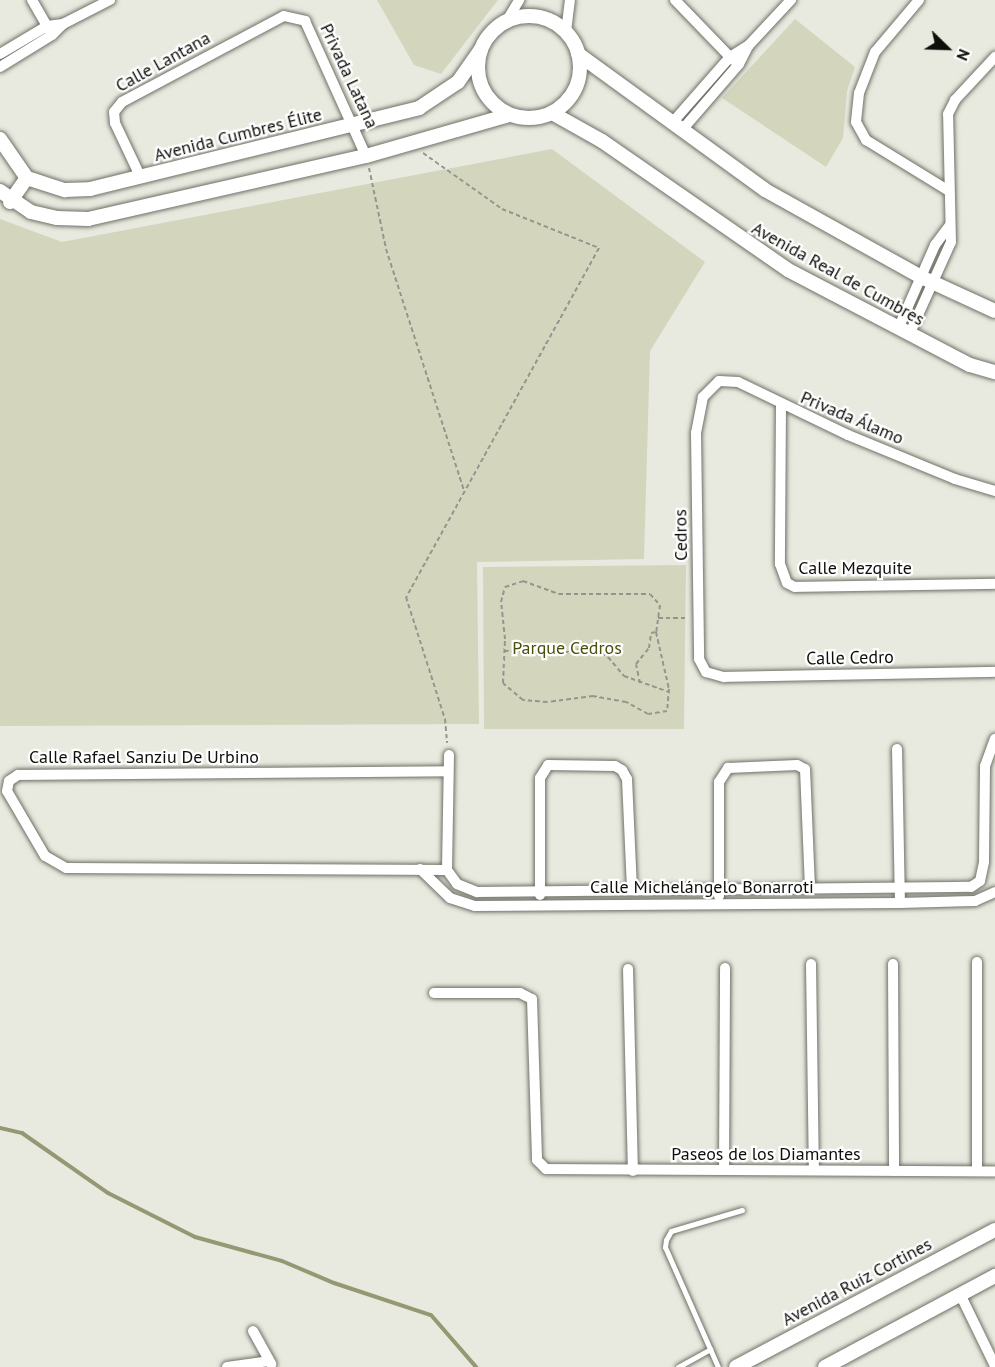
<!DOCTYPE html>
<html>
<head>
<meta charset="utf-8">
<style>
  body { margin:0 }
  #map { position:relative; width:995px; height:1367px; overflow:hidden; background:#e8eadf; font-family:"PT Sans",sans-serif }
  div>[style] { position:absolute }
  .green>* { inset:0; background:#d3d6bc }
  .stream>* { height:4px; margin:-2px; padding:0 2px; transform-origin:2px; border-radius:2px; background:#959872 }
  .path>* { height:2px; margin-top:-1px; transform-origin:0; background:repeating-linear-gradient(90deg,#94968e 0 4.5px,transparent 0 7.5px) }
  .roads { filter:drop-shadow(0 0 2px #6f7067) drop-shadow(0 0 2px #6f7067) }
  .service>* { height:5px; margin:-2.5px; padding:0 2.5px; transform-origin:2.5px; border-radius:2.5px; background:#fff }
  .minor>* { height:10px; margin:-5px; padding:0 5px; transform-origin:5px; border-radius:5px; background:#fff }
  .tertiary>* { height:14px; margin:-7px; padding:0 7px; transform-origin:7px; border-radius:7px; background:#fff }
  .tertiary>.ring { margin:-7px; padding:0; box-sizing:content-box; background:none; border:14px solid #fff; border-radius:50% }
  span { translate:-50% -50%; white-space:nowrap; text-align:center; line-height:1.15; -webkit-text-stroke:4.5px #fff; paint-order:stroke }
  .street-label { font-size:18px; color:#0e0e0b }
  .park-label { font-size:18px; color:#4b4e0b }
  .north { position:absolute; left:917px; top:18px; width:60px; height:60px; -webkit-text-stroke:4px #fff; paint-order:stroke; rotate:113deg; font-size:16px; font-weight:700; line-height:24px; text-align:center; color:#0e0e0b }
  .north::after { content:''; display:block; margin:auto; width:21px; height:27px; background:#0e0e0b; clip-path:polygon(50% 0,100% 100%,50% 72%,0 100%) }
</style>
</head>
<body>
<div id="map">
  <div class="green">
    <div style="clip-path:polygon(377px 0,498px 0,441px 74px,414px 65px)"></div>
    <div style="clip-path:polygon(795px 19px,855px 67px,847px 91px,843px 138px,826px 167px,722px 98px)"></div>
    <div style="clip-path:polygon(552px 149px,705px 262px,650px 351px,644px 559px,477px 562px,479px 724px,0 726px,0 219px,62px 242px)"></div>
    <div style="clip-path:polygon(686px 565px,684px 729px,484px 729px,483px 567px)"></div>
  </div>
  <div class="stream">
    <div style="left:0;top:1128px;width:23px;rotate:13deg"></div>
    <div style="left:22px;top:1133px;width:105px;rotate:34.9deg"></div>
    <div style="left:108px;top:1193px;width:97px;rotate:26.8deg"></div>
    <div style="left:195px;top:1237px;width:90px;rotate:15.4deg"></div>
    <div style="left:282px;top:1261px;width:56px;rotate:22.9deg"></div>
    <div style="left:334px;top:1283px;width:102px;rotate:18.3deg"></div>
    <div style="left:431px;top:1315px;width:69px;rotate:49.1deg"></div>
  </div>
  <div class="path">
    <div style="left:423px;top:153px;width:97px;rotate:35.3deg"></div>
    <div style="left:502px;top:209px;width:105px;rotate:21.9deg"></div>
    <div style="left:599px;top:248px;width:399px;rotate:118.9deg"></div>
    <div style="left:406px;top:597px;width:128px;rotate:72.3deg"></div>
    <div style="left:445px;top:719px;width:24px;rotate:85deg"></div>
    <div style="left:369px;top:168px;width:83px;rotate:78.1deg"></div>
    <div style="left:386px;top:249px;width:253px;rotate:72.1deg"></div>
    <div style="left:523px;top:581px;width:38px;rotate:20deg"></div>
    <div style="left:559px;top:594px;width:91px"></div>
    <div style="left:650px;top:594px;width:15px;rotate:48deg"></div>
    <div style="left:660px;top:605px;width:27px;rotate:98deg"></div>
    <div style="left:656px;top:632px;width:58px;rotate:77.2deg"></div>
    <div style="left:669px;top:689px;width:22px;rotate:95deg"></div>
    <div style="left:667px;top:711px;width:19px;rotate:171deg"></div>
    <div style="left:648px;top:714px;width:25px;rotate:-151deg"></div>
    <div style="left:626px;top:702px;width:34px;rotate:-170deg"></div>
    <div style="left:593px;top:696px;width:46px;rotate:172.6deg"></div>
    <div style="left:547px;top:702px;width:24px;rotate:-175deg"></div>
    <div style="left:523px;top:700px;width:26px;rotate:-140deg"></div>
    <div style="left:503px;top:683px;width:44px;rotate:-87.4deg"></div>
    <div style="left:505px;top:639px;width:37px;rotate:-96deg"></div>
    <div style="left:501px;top:602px;width:16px;rotate:-75deg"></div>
    <div style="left:505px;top:587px;width:19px;rotate:-18deg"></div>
    <div style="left:658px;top:618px;width:30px"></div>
    <div style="left:504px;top:651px;width:66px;rotate:0.9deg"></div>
    <div style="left:570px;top:652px;width:19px;rotate:-18deg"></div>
    <div style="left:588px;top:646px;width:23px;rotate:29deg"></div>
    <div style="left:608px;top:657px;width:25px;rotate:50deg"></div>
    <div style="left:624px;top:676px;width:48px;rotate:19.6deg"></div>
    <div style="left:640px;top:683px;width:19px;rotate:-102deg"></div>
    <div style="left:636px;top:664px;width:21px;rotate:-51deg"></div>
    <div style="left:649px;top:648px;width:15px;rotate:-82deg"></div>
    <div style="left:651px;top:633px;width:5px;rotate:-11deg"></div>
  </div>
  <div class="roads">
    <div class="service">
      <div style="left:678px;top:1367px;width:37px;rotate:-29deg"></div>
      <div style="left:718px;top:1367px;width:131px;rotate:-113.8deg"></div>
      <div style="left:665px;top:1247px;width:7px;rotate:-82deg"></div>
      <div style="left:666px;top:1240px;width:10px;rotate:-61deg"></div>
      <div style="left:671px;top:1231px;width:74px;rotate:-16.5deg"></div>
    </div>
    <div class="minor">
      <div style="left:32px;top:0;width:36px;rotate:60deg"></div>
      <div style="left:675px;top:0;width:83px;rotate:46deg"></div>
      <div style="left:919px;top:0;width:68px;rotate:130.2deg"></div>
      <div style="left:875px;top:52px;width:44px;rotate:111.3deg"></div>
      <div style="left:859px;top:93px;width:29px;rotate:96deg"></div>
      <div style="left:856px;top:122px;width:21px;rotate:61deg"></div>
      <div style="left:866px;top:140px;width:97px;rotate:31.6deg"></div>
      <div style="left:506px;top:22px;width:26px;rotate:-59deg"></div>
      <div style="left:566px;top:32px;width:32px;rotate:-83deg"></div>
      <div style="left:0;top:54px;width:55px;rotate:-30.8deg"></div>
      <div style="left:47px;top:26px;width:16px;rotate:-7deg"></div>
      <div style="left:63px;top:24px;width:53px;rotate:-27.1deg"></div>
      <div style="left:0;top:67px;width:61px;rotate:-31.6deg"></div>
      <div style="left:52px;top:35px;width:16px;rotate:-45deg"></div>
      <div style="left:672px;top:123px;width:88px;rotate:-48.7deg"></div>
      <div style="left:730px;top:57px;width:22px;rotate:-32deg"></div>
      <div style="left:749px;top:45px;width:62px;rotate:-47deg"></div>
      <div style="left:682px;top:130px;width:87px;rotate:-49.2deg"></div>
      <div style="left:739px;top:64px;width:20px;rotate:-63deg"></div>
      <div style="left:141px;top:178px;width:61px;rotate:-115.3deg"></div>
      <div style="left:115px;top:123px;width:11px;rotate:-95deg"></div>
      <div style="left:114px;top:112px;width:13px;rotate:-51deg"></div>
      <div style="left:122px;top:102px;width:183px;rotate:-28deg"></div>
      <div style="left:284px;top:16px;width:22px;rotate:13deg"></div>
      <div style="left:305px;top:21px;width:148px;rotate:65.7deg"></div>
      <div style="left:898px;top:329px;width:92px;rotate:-66.2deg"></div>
      <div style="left:935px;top:245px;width:25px;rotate:-53deg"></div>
      <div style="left:909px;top:335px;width:102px;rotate:-65.7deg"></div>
      <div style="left:951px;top:242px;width:128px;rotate:-91.3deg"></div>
      <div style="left:948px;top:114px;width:16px;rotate:-63deg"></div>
      <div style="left:955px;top:100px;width:59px;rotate:-47.1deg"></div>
      <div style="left:781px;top:405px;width:159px;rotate:90.4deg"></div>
      <div style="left:780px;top:564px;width:20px;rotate:70deg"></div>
      <div style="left:787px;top:583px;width:9px;rotate:27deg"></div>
      <div style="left:795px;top:587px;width:200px;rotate:-0.9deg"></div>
      <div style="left:995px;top:491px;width:42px;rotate:-163.3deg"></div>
      <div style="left:955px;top:479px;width:116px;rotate:-157.6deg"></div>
      <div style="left:848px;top:435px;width:122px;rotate:-154.3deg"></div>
      <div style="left:738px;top:382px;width:19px;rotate:-177deg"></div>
      <div style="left:719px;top:381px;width:23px;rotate:135deg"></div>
      <div style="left:703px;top:397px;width:37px;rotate:101deg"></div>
      <div style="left:696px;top:433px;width:226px;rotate:89.2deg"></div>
      <div style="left:699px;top:659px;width:15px;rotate:62deg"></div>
      <div style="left:706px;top:672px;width:19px;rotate:16deg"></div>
      <div style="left:724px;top:677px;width:271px;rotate:-1.1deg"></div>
      <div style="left:897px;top:749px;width:154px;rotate:88.9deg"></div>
      <div style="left:449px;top:755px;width:115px;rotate:91deg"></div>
      <div style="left:447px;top:870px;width:17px;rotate:54deg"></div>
      <div style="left:457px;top:884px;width:22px;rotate:22deg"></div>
      <div style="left:477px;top:892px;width:494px;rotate:-0.6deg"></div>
      <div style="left:971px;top:887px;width:11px;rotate:-34deg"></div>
      <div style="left:420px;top:869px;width:42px;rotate:44deg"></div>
      <div style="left:450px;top:898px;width:26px;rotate:18deg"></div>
      <div style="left:475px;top:906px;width:425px;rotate:-0.4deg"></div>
      <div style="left:900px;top:903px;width:75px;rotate:-1.5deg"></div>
      <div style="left:975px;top:901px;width:22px;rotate:-24deg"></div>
      <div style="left:447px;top:870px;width:381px;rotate:-179.7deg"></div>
      <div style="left:66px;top:868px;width:24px;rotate:-150deg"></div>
      <div style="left:45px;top:856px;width:75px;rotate:-120.3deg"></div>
      <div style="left:7px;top:791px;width:10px;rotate:-79deg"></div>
      <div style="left:9px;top:781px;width:11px;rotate:-34deg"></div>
      <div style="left:18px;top:775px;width:430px;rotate:-0.5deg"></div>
      <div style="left:980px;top:881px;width:19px;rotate:-78deg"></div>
      <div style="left:984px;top:862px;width:96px;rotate:-89.4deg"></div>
      <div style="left:985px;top:766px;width:29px;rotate:-70deg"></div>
      <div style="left:540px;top:895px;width:117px;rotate:-90deg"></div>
      <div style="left:540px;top:778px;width:15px;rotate:-58deg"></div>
      <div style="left:548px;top:765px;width:67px;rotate:0.9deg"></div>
      <div style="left:615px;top:766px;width:8px;rotate:30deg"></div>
      <div style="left:622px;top:770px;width:10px;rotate:61deg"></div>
      <div style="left:627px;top:779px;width:111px;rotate:87.4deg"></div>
      <div style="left:719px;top:896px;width:114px;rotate:-90deg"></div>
      <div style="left:719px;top:782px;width:17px;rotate:-57deg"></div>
      <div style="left:728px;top:768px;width:69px;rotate:-2.5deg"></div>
      <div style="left:797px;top:765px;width:9px;rotate:27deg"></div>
      <div style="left:805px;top:769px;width:117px;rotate:87.6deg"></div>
      <div style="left:977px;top:962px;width:208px;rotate:90deg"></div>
      <div style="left:811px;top:964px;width:206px;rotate:89.2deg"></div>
      <div style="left:893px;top:964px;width:207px;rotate:89.7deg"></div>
      <div style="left:628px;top:969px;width:202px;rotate:88.6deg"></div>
      <div style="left:434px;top:993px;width:86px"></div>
      <div style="left:520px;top:993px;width:13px;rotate:27deg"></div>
      <div style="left:532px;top:999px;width:161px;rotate:88.2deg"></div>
      <div style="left:537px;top:1160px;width:13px;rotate:45deg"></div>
      <div style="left:546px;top:1169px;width:449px;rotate:0.3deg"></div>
      <div style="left:724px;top:1170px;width:202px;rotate:-89.7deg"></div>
      <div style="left:961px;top:1296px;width:78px;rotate:64.1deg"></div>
      <div style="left:253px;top:1331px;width:38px;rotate:61deg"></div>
      <div style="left:227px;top:1367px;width:42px;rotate:-8.1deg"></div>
    </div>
    <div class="tertiary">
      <div class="ring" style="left:478px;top:16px;width:88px;height:88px"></div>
      <div style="left:578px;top:54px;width:231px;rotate:36deg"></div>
      <div style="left:765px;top:190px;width:179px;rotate:29.1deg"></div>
      <div style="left:921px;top:277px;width:81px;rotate:24.7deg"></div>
      <div style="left:552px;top:113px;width:57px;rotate:29.2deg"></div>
      <div style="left:602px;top:141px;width:226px;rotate:34.7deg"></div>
      <div style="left:788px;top:270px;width:205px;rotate:27.6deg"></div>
      <div style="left:970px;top:365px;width:26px;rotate:16deg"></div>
      <div style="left:0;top:139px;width:47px;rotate:55.3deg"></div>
      <div style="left:27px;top:178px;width:40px;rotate:18deg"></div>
      <div style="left:65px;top:190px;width:25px;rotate:-2deg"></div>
      <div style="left:90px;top:189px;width:339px;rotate:-13.8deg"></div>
      <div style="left:419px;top:108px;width:47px;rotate:-33.7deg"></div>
      <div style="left:458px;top:82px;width:40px;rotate:-55.1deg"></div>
      <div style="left:0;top:191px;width:37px;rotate:34deg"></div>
      <div style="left:31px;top:212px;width:27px;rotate:13deg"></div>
      <div style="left:57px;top:218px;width:31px;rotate:2deg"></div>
      <div style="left:88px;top:219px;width:285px;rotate:-12.8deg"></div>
      <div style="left:366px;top:156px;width:149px;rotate:-16deg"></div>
      <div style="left:10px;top:202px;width:29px;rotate:-55deg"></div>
      <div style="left:736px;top:1367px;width:293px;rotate:-27.9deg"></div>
      <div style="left:825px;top:1367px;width:193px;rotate:-28.2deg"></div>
    </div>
  </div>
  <div class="street-label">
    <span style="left:163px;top:62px;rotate:-29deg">Calle Lantana</span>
    <span style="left:349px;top:76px;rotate:65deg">Privada Latana</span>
    <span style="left:238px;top:135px;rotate:-14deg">Avenida Cumbres Élite</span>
    <span style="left:838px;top:274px;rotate:29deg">Avenida Real de Cumbres</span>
    <span style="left:852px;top:418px;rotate:23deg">Privada Álamo</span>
    <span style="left:681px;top:535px;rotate:-91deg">Cedros</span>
    <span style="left:855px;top:568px">Calle Mezquite</span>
    <span style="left:850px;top:658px;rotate:-1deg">Calle Cedro</span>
    <span style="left:144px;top:757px">Calle Rafael Sanziu De Urbino</span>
    <span style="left:702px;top:887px">Calle Michelángelo Bonarroti</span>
    <span style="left:766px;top:1154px">Paseos de los Diamantes</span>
    <span style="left:857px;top:1282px;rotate:-28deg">Avenida Ruíz Cortines</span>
  </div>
  <div class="park-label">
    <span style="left:567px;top:648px">Parque Cedros</span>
  </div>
  <div class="north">N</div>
</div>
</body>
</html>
